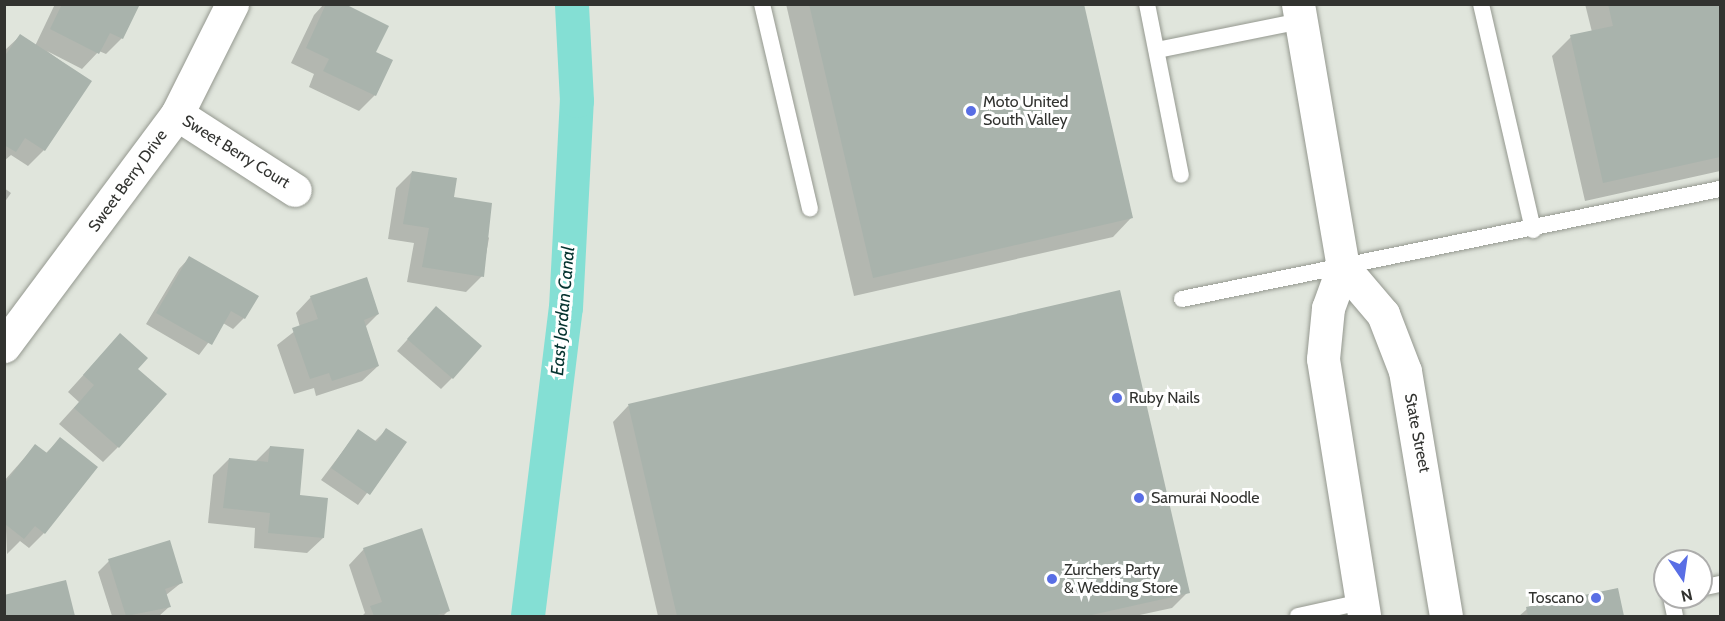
<!DOCTYPE html>
<html>
<head>
<meta charset="utf-8">
<style>
  body { margin:0 }
  #map { position:relative; width:1725px; height:621px; overflow:hidden; background:#e0e5dc; font-family:Cabin,sans-serif }
  div>[style] { position:absolute }
  .shadow>* { inset:0; background:#0003 }
  .canal>* { height:34px; margin:-17px; padding:0 17px; transform-origin:17px; border-radius:17px; background:#84dfd4 }
  .building>* { inset:0; background:#a9b3ac }
  .roads { filter:drop-shadow(0 0 2px #94988f) drop-shadow(0 0 2px #94988f) }
  .service>* { height:16px; margin:-8px; padding:0 8px; transform-origin:8px; border-radius:8px; background:#fff }
  .minor>* { height:33px; margin:-16.5px; padding:0 16.5px; transform-origin:16.5px; border-radius:16.5px; background:#fff }
  .secondary>* { height:33px; margin:-16.5px; padding:0 16.5px; transform-origin:16.5px; border-radius:16.5px; background:#fff }
  .dots>* { width:16px; height:16px; translate:-50% -50%; box-sizing:border-box; border:3px solid #fff; border-radius:50% }
  span { translate:-50% -50%; white-space:nowrap; text-align:center; line-height:1.15; -webkit-text-stroke:6px #fff; paint-order:stroke }
  .poi-label { font-size:16px; color:#323330 }
  .left { translate:0 -50%; text-align:left }
  .right { translate:-100% -50%; text-align:right }
  .street-label { font-size:16px; color:#323330 }
  .water-label { font-size:18px; color:#05332f; font-style:italic }
  .frame { position:absolute; inset:0; border:6px solid #323330; pointer-events:none }
  .north { position:absolute; left:1653px; top:549px; width:60px; height:60px; box-sizing:border-box; background:#fff; border:2px solid #adadac; border-radius:50%; rotate:167deg; font-size:16px; font-weight:700; line-height:24px; text-align:center; color:#323330 }
  .north::after { content:''; display:block; margin:auto; width:21px; height:27px; background:#596ee5; clip-path:polygon(50% 0,100% 100%,50% 72%,0 100%) }
</style>
</head>
<body>
<div id="map">
  <div class="shadow">
    <div style="clip-path:polygon(55px 4px,139px 4px,122px 38px,106px 54px,99px 51px,82px 69px,47px 51px,90px 82px,44px 150px,28px 166px,11px 155px,4px 161px,4px 51px,20px 36px,35px 46px)"></div>
    <div style="clip-path:polygon(324px 4px,341px 4px,374px 53px,375px 95px,359px 111px,309px 87px,314px 74px,291px 63px,314px 15px)"></div>
    <div style="clip-path:polygon(786px 4px,1082px 4px,1131px 218px,1113px 237px,854px 296px)"></div>
    <div style="clip-path:polygon(1585px 4px,1720px 4px,1720px 171px,1585px 201px,1552px 56px,1571px 37px,1592px 32px)"></div>
    <div style="clip-path:polygon(412px 172px,452px 198px,489px 238px,482px 276px,466px 292px,407px 282px,414px 243px,388px 239px,396px 188px)"></div>
    <div style="clip-path:polygon(4px 188px,11px 193px,4px 203px)"></div>
    <div style="clip-path:polygon(190px 257px,244px 318px,233px 329px,223px 323px,199px 355px,146px 324px,179px 269px)"></div>
    <div style="clip-path:polygon(311px 297px,378px 314px,365px 327px,378px 366px,362px 381px,316px 396px,314px 388px,294px 394px,277px 345px,300px 327px,296px 313px)"></div>
    <div style="clip-path:polygon(436px 308px,452px 378px,441px 389px,397px 351px)"></div>
    <div style="clip-path:polygon(105px 351px,136px 369px,118px 447px,103px 462px,59px 424px,79px 402px,68px 392px)"></div>
    <div style="clip-path:polygon(628px 406px,1188px 592px,1172px 608px,1135px 616px,658px 616px,613px 422px)"></div>
    <div style="clip-path:polygon(386px 430px,405px 442px,358px 505px,321px 480px,358px 431px,374px 442px)"></div>
    <div style="clip-path:polygon(60px 439px,44px 533px,29px 548px,20px 541px,7px 554px,4px 481px,35px 446px,45px 454px)"></div>
    <div style="clip-path:polygon(270px 447px,323px 538px,307px 553px,254px 548px,255px 528px,208px 523px,213px 475px,229px 459px,255px 462px)"></div>
    <div style="clip-path:polygon(364px 549px,449px 610px,443px 616px,362px 616px,365px 613px,349px 565px)"></div>
    <div style="clip-path:polygon(109px 561px,181px 583px,166px 595px,169px 607px,159px 616px,112px 616px,98px 572px)"></div>
    <div style="clip-path:polygon(65px 582px,74px 616px,4px 616px,4px 597px)"></div>
    <div style="clip-path:polygon(1616px 589px,1622px 616px,1519px 616px,1527px 609px)"></div>
  </div>
  <div class="canal">
    <div style="left:528px;top:616px;width:310px;rotate:-83deg"></div>
    <div style="left:566px;top:308px;width:207px;rotate:-87deg"></div>
    <div style="left:577px;top:101px;width:97px;rotate:-93deg"></div>
  </div>
  <div class="building">
    <div style="clip-path:polygon(62px 4px,140px 4px,123px 39px,110px 33px,99px 54px,50px 29px)"></div>
    <div style="clip-path:polygon(326px 4px,345px 4px,389px 26px,376px 52px,393px 60px,376px 96px,323px 71px,329px 59px,306px 48px)"></div>
    <div style="clip-path:polygon(809px 4px,1084px 4px,1133px 218px,873px 278px)"></div>
    <div style="clip-path:polygon(1608px 4px,1720px 4px,1720px 157px,1603px 183px,1570px 35px,1613px 26px)"></div>
    <div style="clip-path:polygon(20px 34px,92px 81px,45px 151px,25px 138px,16px 152px,4px 145px,4px 57px)"></div>
    <div style="clip-path:polygon(412px 171px,457px 178px,454px 197px,492px 203px,484px 277px,422px 267px,429px 228px,403px 224px)"></div>
    <div style="clip-path:polygon(189px 256px,259px 296px,245px 319px,231px 311px,212px 345px,156px 313px)"></div>
    <div style="clip-path:polygon(367px 277px,379px 314px,364px 320px,379px 366px,332px 381px,329px 373px,310px 379px,292px 328px,318px 319px,310px 296px)"></div>
    <div style="clip-path:polygon(1120px 290px,1190px 593px,1087px 616px,677px 616px,628px 404px)"></div>
    <div style="clip-path:polygon(436px 306px,482px 346px,453px 379px,407px 339px)"></div>
    <div style="clip-path:polygon(120px 333px,148px 358px,138px 369px,167px 394px,119px 448px,74px 408px,94px 385px,83px 375px)"></div>
    <div style="clip-path:polygon(386px 428px,407px 442px,370px 495px,331px 468px,358px 429px,377px 442px)"></div>
    <div style="clip-path:polygon(60px 437px,98px 467px,45px 534px,35px 526px,24px 539px,5px 524px,5px 483px,35px 444px,47px 453px)"></div>
    <div style="clip-path:polygon(270px 446px,304px 449px,300px 495px,328px 498px,324px 538px,268px 533px,270px 513px,223px 508px,229px 458px,268px 462px)"></div>
    <div style="clip-path:polygon(422px 528px,450px 611px,434px 616px,374px 616px,370px 606px,382px 602px,363px 548px)"></div>
    <div style="clip-path:polygon(170px 540px,183px 583px,165px 589px,171px 607px,126px 616px,108px 559px)"></div>
    <div style="clip-path:polygon(66px 580px,75px 616px,4px 616px,4px 595px)"></div>
    <div style="clip-path:polygon(1618px 588px,1624px 616px,1528px 616px,1526px 607px)"></div>
  </div>
  <div class="roads">
    <div class="service">
      <div style="left:762px;top:4px;width:210px;rotate:76.8deg"></div>
      <div style="left:1147px;top:4px;width:174px;rotate:78.8deg"></div>
      <div style="left:1481px;top:4px;width:232px;rotate:77deg"></div>
      <div style="left:1157px;top:50px;width:147px;rotate:-11.4deg"></div>
      <div style="left:1182px;top:299px;width:549px;rotate:-11.56deg"></div>
      <div style="left:1701px;top:588px;width:19px;rotate:-12deg"></div>
      <div style="left:1671px;top:597px;width:19px;rotate:78deg"></div>
      <div style="left:1298px;top:616px;width:65px;rotate:-12.5deg"></div>
    </div>
    <div class="minor">
      <div style="left:177px;top:114px;width:140px;rotate:32.8deg"></div>
      <div style="left:4px;top:346px;width:289px;rotate:-53.3deg"></div>
      <div style="left:177px;top:114px;width:123px;rotate:-63.4deg"></div>
    </div>
    <div class="secondary">
      <div style="left:1298px;top:4px;width:267px;rotate:80.3deg"></div>
      <div style="left:1343px;top:267px;width:44px;rotate:110.1deg"></div>
      <div style="left:1328px;top:308px;width:51px;rotate:95.6deg"></div>
      <div style="left:1323px;top:359px;width:260px;rotate:80.9deg"></div>
      <div style="left:1343px;top:267px;width:62px;rotate:49.6deg"></div>
      <div style="left:1383px;top:314px;width:61px;rotate:68.9deg"></div>
      <div style="left:1405px;top:371px;width:248px;rotate:80.5deg"></div>
    </div>
  </div>
  <div class="dots">
    <div style="left:971px;top:111px;background:#596ee5"></div>
    <div style="left:1117px;top:398px;background:#596ee5"></div>
    <div style="left:1139px;top:498px;background:#596ee5"></div>
    <div style="left:1052px;top:579px;background:#596ee5"></div>
    <div style="left:1596px;top:598px;background:#596ee5"></div>
  </div>
  <div class="poi-label">
    <span class="left" style="left:983px;top:111px">Moto United<br>South Valley</span>
    <span class="left" style="left:1129px;top:398px">Ruby Nails</span>
    <span class="left" style="left:1151px;top:498px">Samurai Noodle</span>
    <span class="left" style="left:1064px;top:579px">Zurchers Party<br>&amp; Wedding Store</span>
    <span class="right" style="left:1584px;top:598px">Toscano</span>
  </div>
  <div class="street-label">
    <span style="left:236px;top:152px;rotate:32deg">Sweet Berry Court</span>
    <span style="left:128px;top:181px;rotate:-54deg">Sweet Berry Drive</span>
    <span style="left:1417px;top:433px;rotate:79deg">State Street</span>
  </div>
  <div class="water-label">
    <span style="left:563px;top:311px;rotate:-85deg">East Jordan Canal</span>
  </div>
  <div class="frame"></div>
  <div class="north">N</div>
</div>
</body>
</html>
